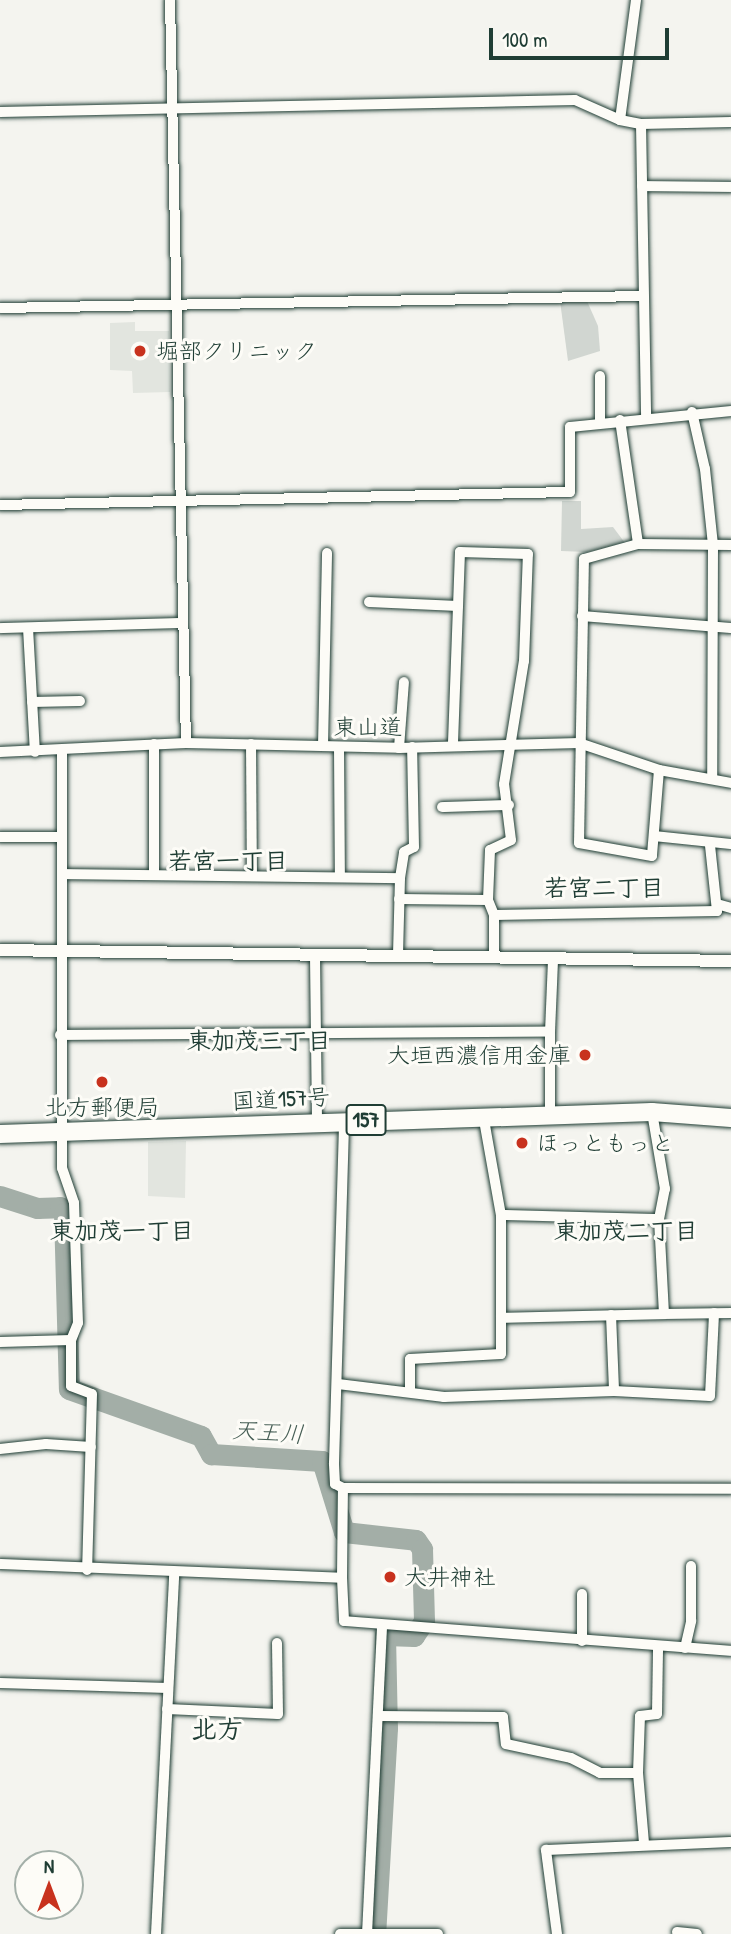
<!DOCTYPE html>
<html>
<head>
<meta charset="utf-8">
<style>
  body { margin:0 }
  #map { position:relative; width:731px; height:1934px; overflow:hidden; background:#f4f4ef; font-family:"Patrick Hand","Klee One",sans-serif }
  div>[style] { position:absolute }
  .built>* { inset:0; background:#e2e5df }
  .green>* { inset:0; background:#d1d6d1 }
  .river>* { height:21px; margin:-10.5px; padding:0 10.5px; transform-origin:10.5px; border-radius:10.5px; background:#a3aea7 }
  .roads { filter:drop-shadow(0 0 2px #1f3d34) drop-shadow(0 0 2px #1f3d34) }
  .street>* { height:10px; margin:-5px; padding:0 5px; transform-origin:5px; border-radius:5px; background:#fdfcf7 }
  .secondary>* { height:12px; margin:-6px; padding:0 6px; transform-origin:6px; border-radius:6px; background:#fdfcf7 }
  .highway>* { height:18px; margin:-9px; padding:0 9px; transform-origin:9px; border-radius:9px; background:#fdfcf7 }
  .dots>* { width:19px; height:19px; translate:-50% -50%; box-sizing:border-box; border:4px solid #fdfcf7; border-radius:50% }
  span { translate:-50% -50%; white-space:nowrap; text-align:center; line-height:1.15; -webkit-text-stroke:6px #fdfcf7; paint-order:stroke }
  .shield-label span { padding:2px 5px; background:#fdfcf7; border:2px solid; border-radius:5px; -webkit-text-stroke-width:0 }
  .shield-label { font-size:21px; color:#1f3d34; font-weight:700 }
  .poi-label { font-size:23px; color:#1f3d34 }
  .left { translate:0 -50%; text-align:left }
  .right { translate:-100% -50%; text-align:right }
  .street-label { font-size:23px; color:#1f3d34 }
  .neighbourhood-label { font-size:24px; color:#1f3d34; font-weight:700 }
  .water-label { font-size:24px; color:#475f56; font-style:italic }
  .quarter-label { font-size:26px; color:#1f3d34; font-weight:700 }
  .north { position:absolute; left:14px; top:1850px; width:70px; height:70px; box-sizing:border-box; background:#fdfcf7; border:2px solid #a4b0a9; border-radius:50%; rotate:0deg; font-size:19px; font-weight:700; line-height:28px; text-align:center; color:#1f3d34 }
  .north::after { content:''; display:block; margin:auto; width:24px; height:32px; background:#c8321e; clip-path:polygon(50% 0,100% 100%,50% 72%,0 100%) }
  .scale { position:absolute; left:489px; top:28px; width:180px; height:32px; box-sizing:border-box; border:4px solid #1f3d34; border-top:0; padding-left:9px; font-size:21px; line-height:24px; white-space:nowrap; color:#1f3d34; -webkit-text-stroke:5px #fdfcf7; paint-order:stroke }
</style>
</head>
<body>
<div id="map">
  <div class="built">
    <div style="clip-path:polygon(135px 322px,135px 331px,169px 331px,170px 392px,133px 393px,132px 371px,110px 370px,110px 323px)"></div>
    <div style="clip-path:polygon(186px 1141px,185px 1198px,148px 1196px,148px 1142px)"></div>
  </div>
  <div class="green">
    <div style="clip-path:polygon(560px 301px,587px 301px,598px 326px,600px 351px,568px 361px)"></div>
    <div style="clip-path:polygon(562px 501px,581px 501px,581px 529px,613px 527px,625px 543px,587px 552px,561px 551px)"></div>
  </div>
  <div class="river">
    <div style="left:0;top:1196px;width:39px;rotate:18deg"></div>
    <div style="left:37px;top:1208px;width:23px;rotate:-2deg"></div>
    <div style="left:60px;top:1207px;width:7px;rotate:56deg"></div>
    <div style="left:64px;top:1213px;width:176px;rotate:88.4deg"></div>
    <div style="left:69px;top:1389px;width:140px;rotate:19.6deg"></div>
    <div style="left:201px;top:1436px;width:21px;rotate:61deg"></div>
    <div style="left:211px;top:1454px;width:111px;rotate:3.6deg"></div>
    <div style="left:322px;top:1461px;width:74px;rotate:72.8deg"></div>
    <div style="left:344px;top:1532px;width:72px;rotate:6.3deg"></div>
    <div style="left:416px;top:1540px;width:11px;rotate:56deg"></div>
    <div style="left:422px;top:1549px;width:72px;rotate:88.4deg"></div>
    <div style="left:424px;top:1621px;width:18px;rotate:124deg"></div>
    <div style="left:414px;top:1636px;width:29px;rotate:-178deg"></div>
    <div style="left:385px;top:1635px;width:93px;rotate:88.8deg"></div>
    <div style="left:387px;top:1728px;width:206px;rotate:93.3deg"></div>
  </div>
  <div class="roads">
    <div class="street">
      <div style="left:170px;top:0;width:743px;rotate:88.77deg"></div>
      <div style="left:0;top:112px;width:575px;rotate:-1.2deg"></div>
      <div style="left:575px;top:100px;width:49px;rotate:24deg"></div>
      <div style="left:620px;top:120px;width:21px;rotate:11deg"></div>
      <div style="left:641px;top:124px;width:90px;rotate:-1.3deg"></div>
      <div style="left:620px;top:120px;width:121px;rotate:-82.4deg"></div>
      <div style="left:641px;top:124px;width:293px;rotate:89deg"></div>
      <div style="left:642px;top:186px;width:89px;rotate:0.6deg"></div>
      <div style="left:0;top:308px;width:640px;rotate:-1.07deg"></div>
      <div style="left:692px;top:412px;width:58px;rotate:77.2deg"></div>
      <div style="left:705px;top:469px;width:76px;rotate:84deg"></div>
      <div style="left:713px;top:545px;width:233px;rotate:90.2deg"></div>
      <div style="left:620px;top:420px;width:125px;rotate:81.7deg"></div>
      <div style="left:600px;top:423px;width:47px;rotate:-90deg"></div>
      <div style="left:0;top:505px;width:570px;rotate:-1.31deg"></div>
      <div style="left:570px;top:492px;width:65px;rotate:-90deg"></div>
      <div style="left:570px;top:427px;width:162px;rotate:-5.7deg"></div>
      <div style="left:369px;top:602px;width:89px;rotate:2.6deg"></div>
      <div style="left:582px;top:616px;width:149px;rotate:4.6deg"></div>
      <div style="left:0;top:628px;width:183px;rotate:-1.6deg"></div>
      <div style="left:28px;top:628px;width:124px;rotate:86.8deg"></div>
      <div style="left:32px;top:702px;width:48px;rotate:-1.2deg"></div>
      <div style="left:154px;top:744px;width:131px;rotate:90deg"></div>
      <div style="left:251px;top:744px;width:132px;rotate:89.6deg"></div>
      <div style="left:323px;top:746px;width:193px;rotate:-88.8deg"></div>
      <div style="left:339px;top:747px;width:129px;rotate:89.6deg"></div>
      <div style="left:399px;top:748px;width:66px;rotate:-85.7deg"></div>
      <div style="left:62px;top:751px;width:417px;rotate:90deg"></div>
      <div style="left:62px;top:1168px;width:37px;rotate:71deg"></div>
      <div style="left:74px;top:1203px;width:120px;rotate:88.1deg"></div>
      <div style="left:78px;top:1323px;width:18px;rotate:112deg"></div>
      <div style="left:71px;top:1340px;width:46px;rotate:90deg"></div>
      <div style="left:71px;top:1386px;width:22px;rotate:21deg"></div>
      <div style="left:92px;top:1394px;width:176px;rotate:91.6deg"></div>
      <div style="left:0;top:752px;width:186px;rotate:-2.8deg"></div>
      <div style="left:186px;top:743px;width:213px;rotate:1.3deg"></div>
      <div style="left:399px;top:748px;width:180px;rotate:-1.6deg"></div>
      <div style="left:579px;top:743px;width:84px;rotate:18.6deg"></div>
      <div style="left:659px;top:770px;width:73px;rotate:10.2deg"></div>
      <div style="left:659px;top:770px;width:86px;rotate:94.7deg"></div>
      <div style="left:652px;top:856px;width:74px;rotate:-169.9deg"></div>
      <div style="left:579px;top:843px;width:284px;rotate:-89deg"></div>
      <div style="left:584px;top:559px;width:56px;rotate:-15.5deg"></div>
      <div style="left:638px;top:544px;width:93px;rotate:0.6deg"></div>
      <div style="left:442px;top:807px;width:67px;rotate:-1.7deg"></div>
      <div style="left:654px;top:836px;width:77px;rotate:5.9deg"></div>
      <div style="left:0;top:837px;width:60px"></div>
      <div style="left:62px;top:874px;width:338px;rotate:0.7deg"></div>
      <div style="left:400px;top:878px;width:77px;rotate:91.5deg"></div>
      <div style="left:400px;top:878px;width:26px;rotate:-81deg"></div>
      <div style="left:404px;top:852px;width:11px;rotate:-27deg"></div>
      <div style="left:414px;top:847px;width:100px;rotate:-91.1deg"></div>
      <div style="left:399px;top:899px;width:89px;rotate:0.6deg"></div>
      <div style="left:488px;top:900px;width:50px;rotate:-87.7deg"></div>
      <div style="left:490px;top:850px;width:23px;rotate:-25deg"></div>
      <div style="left:511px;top:840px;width:56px;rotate:-97.1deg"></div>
      <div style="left:504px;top:784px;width:125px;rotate:-80.8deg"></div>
      <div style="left:524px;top:661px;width:107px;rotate:-87.9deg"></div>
      <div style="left:528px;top:554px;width:68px;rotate:-178.3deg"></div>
      <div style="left:460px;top:552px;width:192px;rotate:92.1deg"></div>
      <div style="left:488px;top:900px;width:16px;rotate:68deg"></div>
      <div style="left:494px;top:915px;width:223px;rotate:-1deg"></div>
      <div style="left:717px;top:911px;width:66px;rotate:-96.1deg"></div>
      <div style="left:717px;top:904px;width:15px;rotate:16deg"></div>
      <div style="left:315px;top:956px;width:167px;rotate:89.3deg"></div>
      <div style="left:494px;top:958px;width:43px;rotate:-90deg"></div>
      <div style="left:550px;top:1032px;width:72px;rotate:-87.6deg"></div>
      <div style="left:60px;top:1035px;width:490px;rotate:-0.4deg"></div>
      <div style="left:550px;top:1032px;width:86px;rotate:90deg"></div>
      <div style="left:484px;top:1120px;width:97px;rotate:79.9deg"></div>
      <div style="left:501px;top:1215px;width:103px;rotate:90deg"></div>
      <div style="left:501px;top:1318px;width:163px;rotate:-1.4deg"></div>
      <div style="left:664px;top:1314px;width:95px;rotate:-93deg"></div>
      <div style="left:659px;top:1219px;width:31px;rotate:-79deg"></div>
      <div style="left:665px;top:1189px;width:78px;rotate:-99.6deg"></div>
      <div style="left:501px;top:1215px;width:158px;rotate:1.5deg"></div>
      <div style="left:664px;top:1314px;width:67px;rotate:-0.9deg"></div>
      <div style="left:611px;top:1315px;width:76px;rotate:87.7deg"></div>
      <div style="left:0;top:1342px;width:71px;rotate:-1.6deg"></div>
      <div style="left:338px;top:1384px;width:107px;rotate:7deg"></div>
      <div style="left:444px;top:1397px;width:170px;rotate:-2deg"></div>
      <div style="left:614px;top:1391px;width:96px;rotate:3deg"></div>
      <div style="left:710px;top:1396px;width:83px;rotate:-87.2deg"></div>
      <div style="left:410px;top:1390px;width:31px;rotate:-90deg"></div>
      <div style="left:410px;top:1359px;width:91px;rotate:-3.1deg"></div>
      <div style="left:501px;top:1354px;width:36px;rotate:-90deg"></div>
      <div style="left:0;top:1449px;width:46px;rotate:-6.2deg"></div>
      <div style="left:46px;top:1444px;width:45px;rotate:3.8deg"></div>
      <div style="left:343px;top:1488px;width:9px;rotate:-153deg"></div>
      <div style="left:335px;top:1484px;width:21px;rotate:-93deg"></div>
      <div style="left:334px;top:1463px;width:342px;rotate:-88.3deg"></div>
      <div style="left:0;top:1564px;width:342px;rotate:2.3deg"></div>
      <div style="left:342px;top:1578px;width:43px;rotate:87.3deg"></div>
      <div style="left:344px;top:1621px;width:388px;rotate:4.4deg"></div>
      <div style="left:342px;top:1578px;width:90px;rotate:-89.4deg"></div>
      <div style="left:343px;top:1488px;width:388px;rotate:0.1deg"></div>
      <div style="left:582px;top:1594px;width:47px;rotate:90deg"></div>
      <div style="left:685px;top:1648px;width:28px;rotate:-77deg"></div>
      <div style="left:691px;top:1621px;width:55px;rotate:-90deg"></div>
      <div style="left:0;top:1683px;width:168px;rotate:1.7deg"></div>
      <div style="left:167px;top:1709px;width:111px;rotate:2.6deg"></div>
      <div style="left:278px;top:1714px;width:71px;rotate:-90.8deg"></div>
      <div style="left:379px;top:1716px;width:124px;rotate:0.5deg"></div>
      <div style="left:503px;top:1717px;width:27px;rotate:84deg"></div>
      <div style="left:506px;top:1744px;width:66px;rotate:12.2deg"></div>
      <div style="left:571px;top:1758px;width:33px;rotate:27deg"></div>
      <div style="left:600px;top:1773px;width:38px"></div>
      <div style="left:644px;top:1843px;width:70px;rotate:-94.9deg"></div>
      <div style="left:638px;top:1773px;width:57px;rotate:-88deg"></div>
      <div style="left:640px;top:1716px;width:17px;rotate:-7deg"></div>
      <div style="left:657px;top:1714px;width:67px;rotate:-89.1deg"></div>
      <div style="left:677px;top:1932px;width:20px;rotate:6deg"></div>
      <div style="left:156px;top:1934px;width:360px;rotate:-87.1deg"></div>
      <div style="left:340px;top:1934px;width:98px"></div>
      <div style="left:367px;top:1934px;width:307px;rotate:-87.2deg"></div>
      <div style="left:557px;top:1934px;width:85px;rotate:-97.5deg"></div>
      <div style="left:546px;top:1850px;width:185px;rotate:-2.5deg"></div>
    </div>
    <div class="secondary">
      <div style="left:0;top:950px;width:731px;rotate:0.86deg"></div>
    </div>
    <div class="highway">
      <div style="left:0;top:1134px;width:652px;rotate:-1.93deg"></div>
      <div style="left:652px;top:1112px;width:79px;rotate:4.3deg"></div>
    </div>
  </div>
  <div class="dots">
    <div style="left:140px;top:351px;background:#c8321e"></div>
    <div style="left:585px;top:1055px;background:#c8321e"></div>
    <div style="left:102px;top:1082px;background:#c8321e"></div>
    <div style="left:522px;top:1143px;background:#c8321e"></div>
    <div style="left:390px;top:1577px;background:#c8321e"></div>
  </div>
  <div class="shield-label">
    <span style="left:366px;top:1120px">157</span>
  </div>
  <div class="poi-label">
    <span class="left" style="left:156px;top:351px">堀部クリニック</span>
    <span class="right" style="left:571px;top:1055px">大垣西濃信用金庫</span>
    <span style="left:102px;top:1107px">北方郵便局</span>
    <span class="left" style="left:536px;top:1143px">ほっともっと</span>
    <span class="left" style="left:404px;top:1577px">大井神社</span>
  </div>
  <div class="street-label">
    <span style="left:368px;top:727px">東山道</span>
    <span style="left:281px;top:1099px;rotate:-3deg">国道157号</span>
  </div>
  <div class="neighbourhood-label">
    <span style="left:228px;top:861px">若宮一丁目</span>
    <span style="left:604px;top:888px">若宮二丁目</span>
    <span style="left:259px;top:1041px">東加茂三丁目</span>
    <span style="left:122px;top:1231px">東加茂一丁目</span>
    <span style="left:626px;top:1231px">東加茂二丁目</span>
  </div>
  <div class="water-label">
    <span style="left:268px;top:1432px;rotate:4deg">天王川</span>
  </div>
  <div class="quarter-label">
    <span style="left:217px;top:1729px">北方</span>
  </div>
  <div class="north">N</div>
  <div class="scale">100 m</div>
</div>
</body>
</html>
